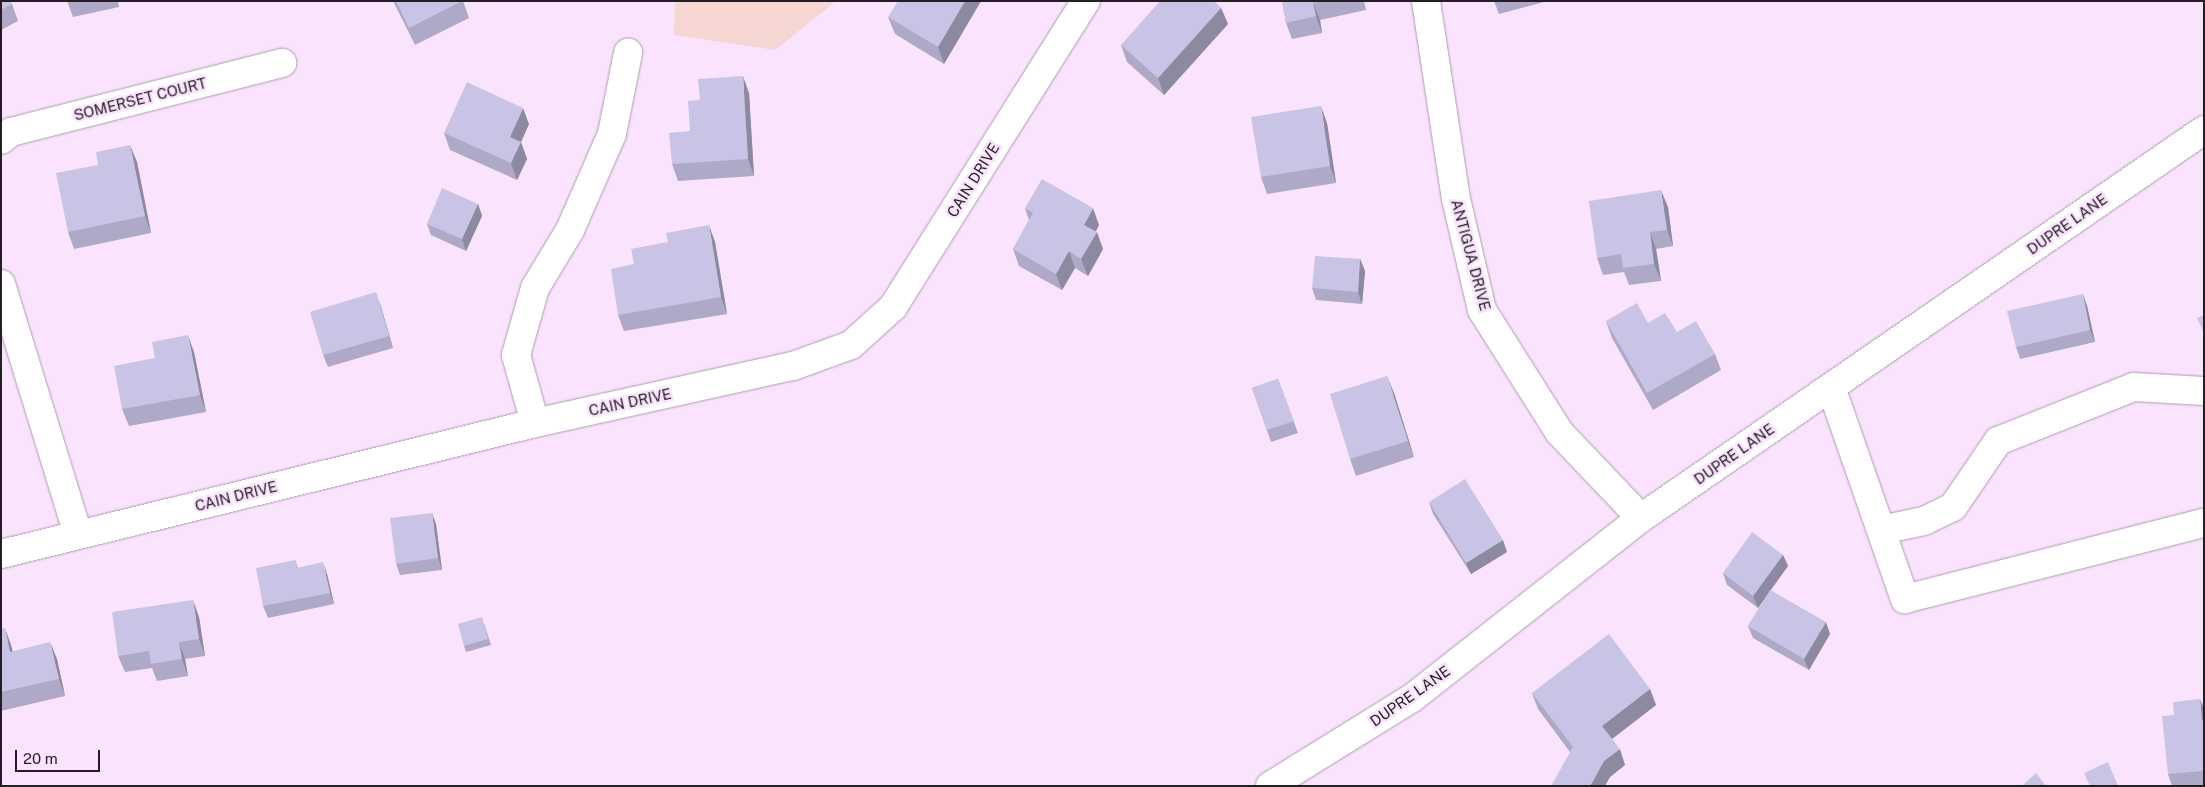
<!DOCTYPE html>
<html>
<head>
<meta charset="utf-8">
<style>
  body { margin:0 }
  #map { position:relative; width:2205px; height:787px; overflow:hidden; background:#fae4fd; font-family:"Public Sans",sans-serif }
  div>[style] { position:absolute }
  .green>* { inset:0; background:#f5d6d3 }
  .roads { filter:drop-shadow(0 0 1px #af9bb2) drop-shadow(0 0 1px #af9bb2) }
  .minor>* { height:28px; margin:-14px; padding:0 14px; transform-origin:14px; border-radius:14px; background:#fff }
  .wall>* { inset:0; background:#ada9c6 }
  .shaded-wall>* { inset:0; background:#8d89a1 }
  .building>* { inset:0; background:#c9c4e6 }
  span { translate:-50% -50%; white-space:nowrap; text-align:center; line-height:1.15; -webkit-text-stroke:5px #fae4fd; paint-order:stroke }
  .street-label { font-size:15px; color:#251d26 }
  .frame { position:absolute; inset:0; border:2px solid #251d26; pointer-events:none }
  .scale { position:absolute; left:15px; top:750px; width:85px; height:22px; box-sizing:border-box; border:2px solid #251d26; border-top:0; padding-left:6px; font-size:15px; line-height:18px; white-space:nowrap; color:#251d26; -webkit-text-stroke:4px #fae4fd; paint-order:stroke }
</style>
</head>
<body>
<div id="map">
  <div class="green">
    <div style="clip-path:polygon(675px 1px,836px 1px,775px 50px,674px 35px)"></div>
  </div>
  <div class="roads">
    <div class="minor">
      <div style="left:1426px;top:1px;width:200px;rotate:81.4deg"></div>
      <div style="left:1456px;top:199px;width:114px;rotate:76.8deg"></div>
      <div style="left:1482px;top:310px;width:144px;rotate:57.7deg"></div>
      <div style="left:1559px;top:432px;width:119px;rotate:46.4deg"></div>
      <div style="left:1px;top:140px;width:13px;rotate:-39deg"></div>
      <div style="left:11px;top:132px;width:280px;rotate:-14.3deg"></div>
      <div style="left:1px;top:284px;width:262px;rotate:72.9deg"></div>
      <div style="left:1831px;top:387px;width:225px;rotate:70.8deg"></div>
      <div style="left:1905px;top:599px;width:309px;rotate:-14.3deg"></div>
      <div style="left:535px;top:423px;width:71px;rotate:-105.6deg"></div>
      <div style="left:516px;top:355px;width:70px;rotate:-74.2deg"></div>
      <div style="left:535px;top:288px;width:68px;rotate:-58.9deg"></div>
      <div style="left:570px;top:230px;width:105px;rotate:-66.4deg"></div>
      <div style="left:612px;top:134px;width:83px;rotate:-78.8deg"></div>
      <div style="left:1881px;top:530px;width:44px;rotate:-11.8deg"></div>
      <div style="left:1924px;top:521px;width:32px;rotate:-26deg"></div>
      <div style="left:1953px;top:507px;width:80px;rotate:-55.7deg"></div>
      <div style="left:1998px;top:441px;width:146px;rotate:-21.7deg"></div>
      <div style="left:2134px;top:387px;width:70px;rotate:3.3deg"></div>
      <div style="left:1px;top:554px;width:550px;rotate:-13.78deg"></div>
      <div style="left:535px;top:423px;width:264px;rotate:-12.5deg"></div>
      <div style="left:793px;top:366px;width:62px;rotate:-19.9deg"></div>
      <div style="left:851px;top:345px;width:57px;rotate:-42.1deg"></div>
      <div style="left:893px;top:307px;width:362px;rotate:-57.8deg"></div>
      <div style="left:1270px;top:786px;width:167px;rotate:-31.8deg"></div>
      <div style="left:1412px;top:698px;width:291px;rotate:-38.2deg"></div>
      <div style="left:1641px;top:518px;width:684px;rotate:-34.57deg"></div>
    </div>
  </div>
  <div class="wall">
    <div style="clip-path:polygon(1px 1px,12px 4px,18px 21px,1px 30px)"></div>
    <div style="clip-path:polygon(67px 1px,118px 1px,119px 7px,73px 17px)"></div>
    <div style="clip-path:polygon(393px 1px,463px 1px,469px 18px,415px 45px)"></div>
    <div style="clip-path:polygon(981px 1px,944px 64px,895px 34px,888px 17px)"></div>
    <div style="clip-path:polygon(1282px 1px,1364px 1px,1366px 10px,1320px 20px,1322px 33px,1292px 39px,1286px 23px)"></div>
    <div style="clip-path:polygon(1494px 1px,1548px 1px,1499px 14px)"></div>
    <div style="clip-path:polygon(1221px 8px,1228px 24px,1164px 95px,1127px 62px,1121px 45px)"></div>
    <div style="clip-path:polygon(749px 93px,754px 176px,678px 181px,672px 164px,690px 131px,700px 100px)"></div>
    <div style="clip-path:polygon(1327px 123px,1336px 183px,1267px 194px,1261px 177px)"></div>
    <div style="clip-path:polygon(529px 124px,521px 142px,527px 159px,517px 180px,450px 150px,444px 133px)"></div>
    <div style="clip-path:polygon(137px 162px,151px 233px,74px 249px,68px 232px)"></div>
    <div style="clip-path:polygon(478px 204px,482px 216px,466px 251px,431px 235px,427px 224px)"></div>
    <div style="clip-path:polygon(1668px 207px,1673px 246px,1656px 249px,1661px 281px,1629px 285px,1624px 272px,1603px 275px,1597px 258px)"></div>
    <div style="clip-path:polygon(1025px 208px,1099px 225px,1096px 231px,1103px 249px,1088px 276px,1075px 268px,1062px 290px,1019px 266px,1013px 249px,1029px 220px)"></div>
    <div style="clip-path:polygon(715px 242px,727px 314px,624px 331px,618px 315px,634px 264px)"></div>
    <div style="clip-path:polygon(1360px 259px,1365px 271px,1362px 304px,1316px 300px,1312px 288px)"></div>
    <div style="clip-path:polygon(2083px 294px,2087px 306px,2095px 342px,2020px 359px,2016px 347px)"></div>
    <div style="clip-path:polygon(380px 304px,393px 348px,328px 367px,323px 355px)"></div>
    <div style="clip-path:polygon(1606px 321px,1677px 332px,1715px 354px,1721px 370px,1653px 410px,1612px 338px)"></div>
    <div style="clip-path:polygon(194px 352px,206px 412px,129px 426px,122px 409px)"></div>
    <div style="clip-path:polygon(1278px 379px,1298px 433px,1271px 442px,1252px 388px)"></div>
    <div style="clip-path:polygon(1394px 393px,1414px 457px,1356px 476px,1350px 459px)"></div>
    <div style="clip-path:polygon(1429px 502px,1507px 552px,1471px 574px,1433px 514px)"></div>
    <div style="clip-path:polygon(436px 524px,442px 570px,400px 575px,396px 564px)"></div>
    <div style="clip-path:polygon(1783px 555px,1788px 566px,1770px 590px,1830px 634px,1809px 670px,1753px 638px,1748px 626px,1768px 594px,1758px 608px,1727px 585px,1723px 573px)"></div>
    <div style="clip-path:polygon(295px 560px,298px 568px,327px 574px,334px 604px,268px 618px,263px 606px)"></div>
    <div style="clip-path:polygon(199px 617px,205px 656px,185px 659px,188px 676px,157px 681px,152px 668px,125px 672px,118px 656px)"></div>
    <div style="clip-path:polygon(484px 623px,491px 645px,466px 652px,464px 646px)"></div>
    <div style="clip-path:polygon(1px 629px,11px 645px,12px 651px,57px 659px,65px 696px,1px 711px)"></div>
    <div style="clip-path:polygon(1650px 689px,1656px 705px,1612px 739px,1625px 765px,1610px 777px,1570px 752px,1538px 709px,1532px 693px)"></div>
    <div style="clip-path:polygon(2204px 708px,2204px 786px,2172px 786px,2168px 774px,2174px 715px)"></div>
  </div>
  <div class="shaded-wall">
    <div style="clip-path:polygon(965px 1px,981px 1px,944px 64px,938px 47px)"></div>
    <div style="clip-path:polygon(1313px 3px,1320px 20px,1322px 33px,1316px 16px)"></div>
    <div style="clip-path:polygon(1221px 8px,1228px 24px,1164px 95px,1158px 78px)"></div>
    <div style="clip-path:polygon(743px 76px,749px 93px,754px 176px,748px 159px)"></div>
    <div style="clip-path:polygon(1321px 106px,1327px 123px,1336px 183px,1330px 166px)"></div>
    <div style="clip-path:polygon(523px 108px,529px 124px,521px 142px,527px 159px,517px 180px,511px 163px,510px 137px)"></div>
    <div style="clip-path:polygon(130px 145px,137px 162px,151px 233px,145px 216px)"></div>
    <div style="clip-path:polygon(1661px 190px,1668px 207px,1673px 246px,1667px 230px)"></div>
    <div style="clip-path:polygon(478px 204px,482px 216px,466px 251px,462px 239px)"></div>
    <div style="clip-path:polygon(1093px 208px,1099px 225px,1090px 242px,1084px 225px)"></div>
    <div style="clip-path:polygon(709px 225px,715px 242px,727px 314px,721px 297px)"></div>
    <div style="clip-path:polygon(1097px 232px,1103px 249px,1088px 276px,1081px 259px)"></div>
    <div style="clip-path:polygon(1650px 232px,1656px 249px,1661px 281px,1654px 264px)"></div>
    <div style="clip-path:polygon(1069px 251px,1075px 268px,1062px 290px,1056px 274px)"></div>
    <div style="clip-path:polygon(1360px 259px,1365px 271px,1362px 304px,1358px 292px)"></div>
    <div style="clip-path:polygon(376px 292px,380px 304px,393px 348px,389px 336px)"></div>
    <div style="clip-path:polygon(2083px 294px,2087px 306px,2095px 342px,2090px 330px)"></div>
    <div style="clip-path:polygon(188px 335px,194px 352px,206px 412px,200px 395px)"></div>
    <div style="clip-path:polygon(1387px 376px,1394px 393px,1414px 457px,1408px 441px)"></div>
    <div style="clip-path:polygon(432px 513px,436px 524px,442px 570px,438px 558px)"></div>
    <div style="clip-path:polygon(1503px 540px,1507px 552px,1471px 574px,1466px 563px)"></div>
    <div style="clip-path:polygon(1783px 555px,1788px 566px,1758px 608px,1753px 596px)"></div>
    <div style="clip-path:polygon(323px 562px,327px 574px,334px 604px,330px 593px)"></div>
    <div style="clip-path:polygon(193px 600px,199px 617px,205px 656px,199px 639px)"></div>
    <div style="clip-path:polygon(1826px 622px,1830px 634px,1809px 670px,1804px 659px)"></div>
    <div style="clip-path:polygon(5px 628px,11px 645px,17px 668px,10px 652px)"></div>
    <div style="clip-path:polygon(50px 642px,57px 659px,65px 696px,59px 679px)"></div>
    <div style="clip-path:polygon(179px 642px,185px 659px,188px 676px,182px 659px)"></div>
    <div style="clip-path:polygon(1650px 689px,1656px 705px,1608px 742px,1602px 726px)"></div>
    <div style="clip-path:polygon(2200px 699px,2204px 708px,2204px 724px,2202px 720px)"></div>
    <div style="clip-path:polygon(1620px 749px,1625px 765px,1610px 777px,1605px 786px,1590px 786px,1604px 761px)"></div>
  </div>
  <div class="building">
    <div style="clip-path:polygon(1px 1px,11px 1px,12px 4px,1px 10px)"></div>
    <div style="clip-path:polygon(396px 1px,462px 1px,409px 28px)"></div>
    <div style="clip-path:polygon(898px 1px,965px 1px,938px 47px,888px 17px)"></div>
    <div style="clip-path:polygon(1160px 1px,1214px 1px,1221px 8px,1158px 78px,1121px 45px)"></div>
    <div style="clip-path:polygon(1282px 1px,1322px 1px,1313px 3px,1316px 16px,1286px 23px)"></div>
    <div style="clip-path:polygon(743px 76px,748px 159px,672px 164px,669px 133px,690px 131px,688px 101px,700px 100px,698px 79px)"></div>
    <div style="clip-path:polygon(467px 82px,523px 108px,510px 137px,521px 142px,511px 163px,444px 133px)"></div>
    <div style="clip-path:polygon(1321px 106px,1330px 166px,1261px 177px,1251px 117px)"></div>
    <div style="clip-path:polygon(130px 145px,145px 216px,68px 232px,56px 173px,98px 165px,96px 152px)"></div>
    <div style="clip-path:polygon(1042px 179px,1093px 208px,1084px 225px,1097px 232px,1081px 259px,1069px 251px,1056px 274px,1013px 249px,1033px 213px,1025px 208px)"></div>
    <div style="clip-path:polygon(442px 188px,478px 204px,462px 239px,427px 224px)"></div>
    <div style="clip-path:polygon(1661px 190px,1667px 230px,1650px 232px,1654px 264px,1623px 268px,1621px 254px,1597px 258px,1589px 201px)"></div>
    <div style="clip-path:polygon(709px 225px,721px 297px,618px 315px,611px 269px,634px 264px,631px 249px,668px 242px,666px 233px)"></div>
    <div style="clip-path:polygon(1315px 256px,1360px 259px,1358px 292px,1312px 288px)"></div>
    <div style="clip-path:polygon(376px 292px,389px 336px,323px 355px,310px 312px)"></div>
    <div style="clip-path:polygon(2083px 294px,2090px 330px,2016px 347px,2007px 311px)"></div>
    <div style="clip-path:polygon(1637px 303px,1648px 323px,1665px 313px,1677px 332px,1696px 321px,1715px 354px,1647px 393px,1606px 321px)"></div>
    <div style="clip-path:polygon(2204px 315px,2204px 333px,2197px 318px)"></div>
    <div style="clip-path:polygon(188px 335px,200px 395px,122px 409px,114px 366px,155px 358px,152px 342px)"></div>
    <div style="clip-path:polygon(1387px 376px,1408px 441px,1350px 459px,1330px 394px)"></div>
    <div style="clip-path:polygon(1278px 379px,1294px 421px,1267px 430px,1252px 388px)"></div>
    <div style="clip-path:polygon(1465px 479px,1503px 540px,1466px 563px,1429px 502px)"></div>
    <div style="clip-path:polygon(432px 513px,438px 558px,396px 564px,390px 518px)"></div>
    <div style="clip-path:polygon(1752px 532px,1783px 555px,1753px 596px,1723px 573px)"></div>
    <div style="clip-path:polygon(295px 560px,297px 568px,323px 562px,330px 593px,263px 606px,256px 568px)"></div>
    <div style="clip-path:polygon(1770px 590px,1826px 622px,1804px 659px,1748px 626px)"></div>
    <div style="clip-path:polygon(193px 600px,199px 639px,179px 642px,182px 659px,151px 664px,149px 651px,118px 656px,112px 612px)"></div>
    <div style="clip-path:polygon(482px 617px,488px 639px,464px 646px,458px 624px)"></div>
    <div style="clip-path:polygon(5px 628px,10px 652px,50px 642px,59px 679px,1px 692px,1px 629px)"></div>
    <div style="clip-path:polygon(1609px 634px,1650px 689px,1602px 726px,1620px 749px,1604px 761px,1590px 786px,1551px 786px,1573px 747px,1532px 693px)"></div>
    <div style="clip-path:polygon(2200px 699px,2202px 720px,2204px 720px,2204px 771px,2168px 774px,2162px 716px,2174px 715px,2173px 702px)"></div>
    <div style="clip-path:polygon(2108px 762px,2118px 786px,2090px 786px,2084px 773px)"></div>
    <div style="clip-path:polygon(2036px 773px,2046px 786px,2022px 786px)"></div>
  </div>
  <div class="street-label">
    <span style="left:140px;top:99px;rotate:-14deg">SOMERSET COURT</span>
    <span style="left:973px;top:180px;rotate:-58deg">CAIN DRIVE</span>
    <span style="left:2067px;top:224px;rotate:-35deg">DUPRE LANE</span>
    <span style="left:1471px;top:255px;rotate:75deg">ANTIGUA DRIVE</span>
    <span style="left:630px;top:402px;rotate:-12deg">CAIN DRIVE</span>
    <span style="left:1734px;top:454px;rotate:-35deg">DUPRE LANE</span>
    <span style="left:236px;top:496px;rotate:-14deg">CAIN DRIVE</span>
    <span style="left:1410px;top:696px;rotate:-35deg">DUPRE LANE</span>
  </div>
  <div class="frame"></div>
  <div class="scale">20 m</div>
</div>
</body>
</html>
